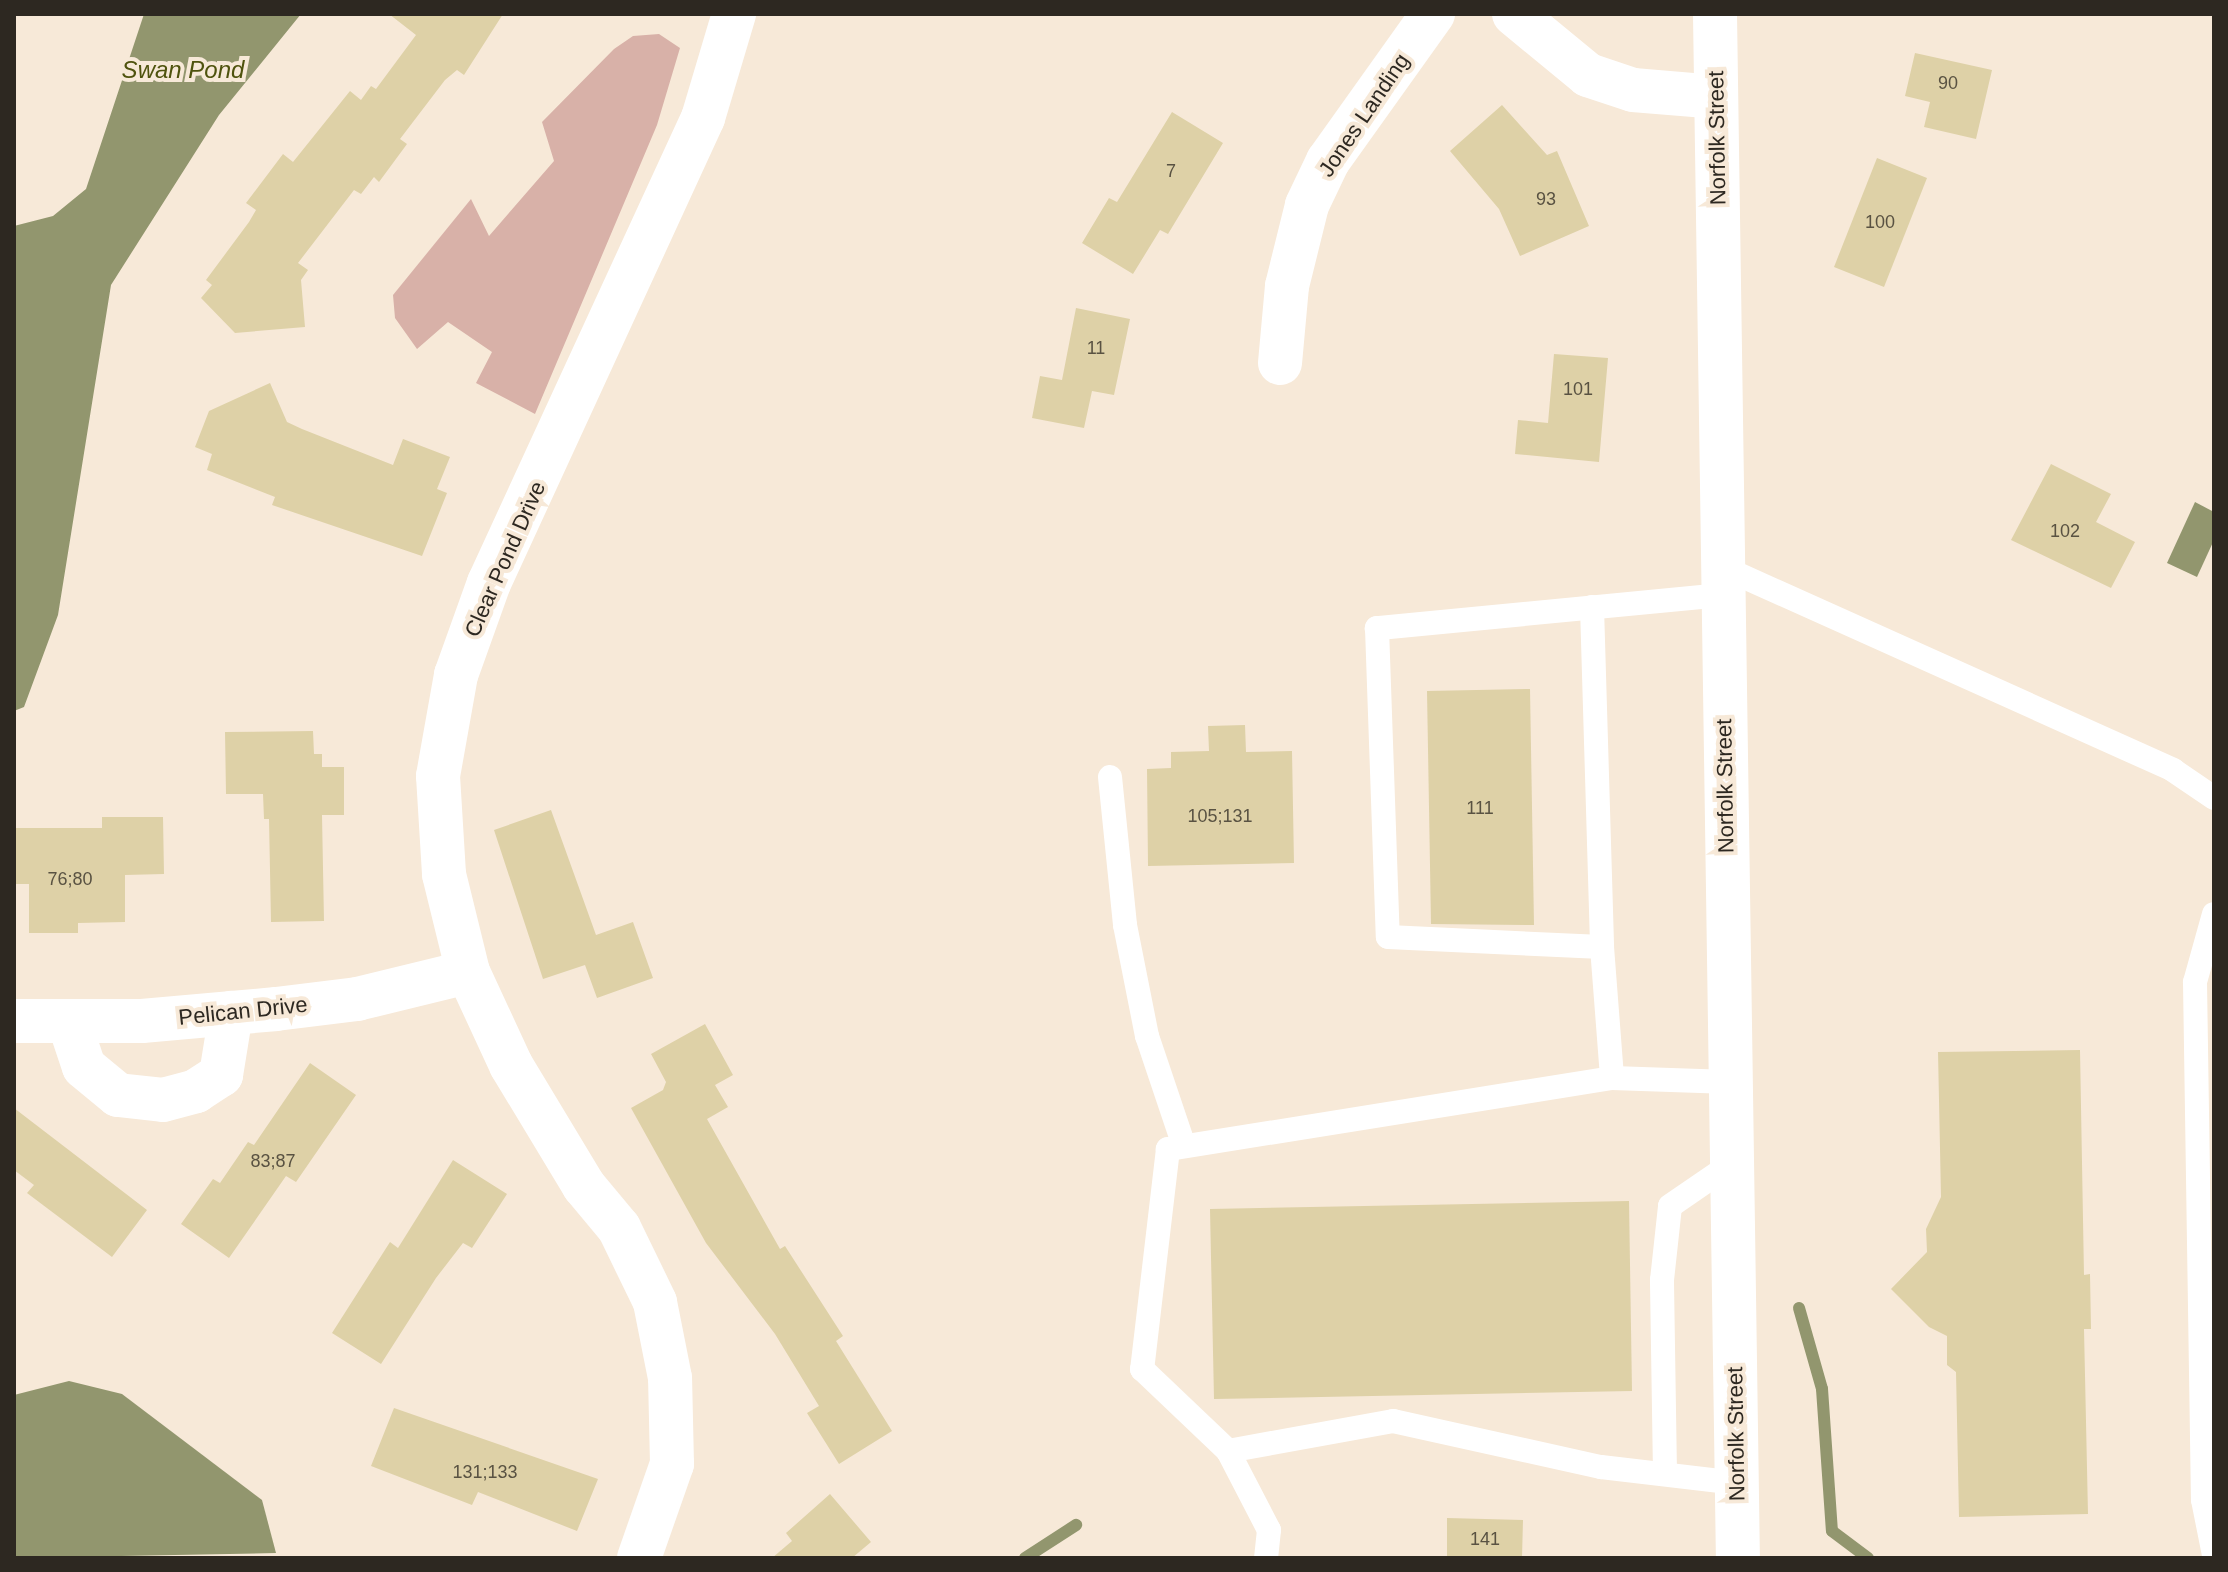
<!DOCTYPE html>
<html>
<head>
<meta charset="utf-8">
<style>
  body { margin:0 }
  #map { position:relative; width:2228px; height:1572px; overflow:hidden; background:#f7e9d8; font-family:Arial,sans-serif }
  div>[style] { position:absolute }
  .green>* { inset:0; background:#d8b1a8 }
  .water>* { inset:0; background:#92966e }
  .stream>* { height:12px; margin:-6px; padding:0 6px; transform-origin:6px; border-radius:6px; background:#92966e }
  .building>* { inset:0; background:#ded1a7 }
  .lane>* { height:24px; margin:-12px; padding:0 12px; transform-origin:12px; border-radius:12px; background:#fff }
  .street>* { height:44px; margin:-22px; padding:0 22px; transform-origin:22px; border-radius:22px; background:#fff }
  .secondary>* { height:44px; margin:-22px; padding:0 22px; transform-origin:22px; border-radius:22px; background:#fff }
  span { translate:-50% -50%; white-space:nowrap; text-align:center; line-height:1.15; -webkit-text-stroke:8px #f7e9d8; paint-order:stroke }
  .number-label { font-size:18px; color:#595242 }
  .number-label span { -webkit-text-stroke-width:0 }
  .street-label { font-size:22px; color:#2d2821 }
  .water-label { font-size:24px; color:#4f530e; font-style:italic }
  .frame { position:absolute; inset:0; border:16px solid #2d2821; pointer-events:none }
</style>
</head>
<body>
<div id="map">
  <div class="green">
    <div style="clip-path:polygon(659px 34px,680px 48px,657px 125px,535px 414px,476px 383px,492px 352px,448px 322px,417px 349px,395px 318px,393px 295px,471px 199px,489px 236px,554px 161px,542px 122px,614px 49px,633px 36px)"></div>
  </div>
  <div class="water">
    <div style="clip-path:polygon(144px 14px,301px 14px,219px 115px,111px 285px,58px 615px,24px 707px,14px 711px,14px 226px,53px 216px,86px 189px)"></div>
    <div style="clip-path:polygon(2195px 502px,2214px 512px,2214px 540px,2197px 577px,2167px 563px)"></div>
    <div style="clip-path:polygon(69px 1381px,122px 1394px,262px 1500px,276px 1553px,14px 1558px,14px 1395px)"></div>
  </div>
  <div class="stream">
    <div style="left:1799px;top:1308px;width:84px;rotate:74.1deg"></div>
    <div style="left:1822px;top:1389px;width:142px;rotate:86deg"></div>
    <div style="left:1832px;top:1531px;width:45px;rotate:36.9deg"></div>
    <div style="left:1025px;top:1558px;width:61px;rotate:-32.9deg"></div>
  </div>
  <div class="building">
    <div style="clip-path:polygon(389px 14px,503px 14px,464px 75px,457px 70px,445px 80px,400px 139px,407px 144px,379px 182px,374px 177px,361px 194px,354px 190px,298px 263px,308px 270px,301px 280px,305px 327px,235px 333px,201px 298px,212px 285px,206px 280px,249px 222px,256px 210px,246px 203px,283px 154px,293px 162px,350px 91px,361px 100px,371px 86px,376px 89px,416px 35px)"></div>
    <div style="clip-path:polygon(1915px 53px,1992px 70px,1976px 139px,1924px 127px,1930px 102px,1905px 96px)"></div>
    <div style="clip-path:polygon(1502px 105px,1547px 155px,1557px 151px,1589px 226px,1520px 256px,1499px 209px,1450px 151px)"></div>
    <div style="clip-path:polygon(1172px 112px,1223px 143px,1168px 234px,1160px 230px,1133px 274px,1082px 243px,1109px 198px,1117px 202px)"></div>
    <div style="clip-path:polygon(1877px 158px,1927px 178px,1884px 287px,1834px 267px)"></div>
    <div style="clip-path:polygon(1076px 308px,1130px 319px,1114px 395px,1092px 391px,1084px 428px,1032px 418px,1040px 376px,1062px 380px)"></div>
    <div style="clip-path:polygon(1554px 354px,1608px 358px,1599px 462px,1515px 454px,1518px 420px,1548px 423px)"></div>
    <div style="clip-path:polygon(270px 383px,287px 422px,302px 429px,393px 465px,403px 439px,450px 457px,437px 489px,447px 493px,422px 556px,272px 505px,275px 497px,207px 470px,212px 454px,195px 447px,209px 411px)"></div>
    <div style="clip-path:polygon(2051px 464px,2111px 494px,2096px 522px,2135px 542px,2111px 588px,2011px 540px)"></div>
    <div style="clip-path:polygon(1530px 689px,1534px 925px,1431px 924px,1427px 691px)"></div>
    <div style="clip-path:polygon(1245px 725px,1246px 752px,1292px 751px,1294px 863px,1148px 866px,1147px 769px,1171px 768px,1171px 752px,1209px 751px,1208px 726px)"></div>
    <div style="clip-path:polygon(313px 731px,314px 754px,322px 754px,322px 767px,344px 767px,344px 815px,322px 815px,324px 921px,271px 922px,269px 819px,264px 819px,263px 794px,226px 794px,225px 732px)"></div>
    <div style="clip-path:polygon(551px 810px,596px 935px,633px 922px,653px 978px,597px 998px,585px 965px,543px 979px,494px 830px)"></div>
    <div style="clip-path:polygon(102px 817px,163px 817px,164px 874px,125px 875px,125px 922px,78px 923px,78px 933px,29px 933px,29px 884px,14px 884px,14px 828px,102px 828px)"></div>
    <div style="clip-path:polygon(705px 1024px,733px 1075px,715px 1085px,728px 1107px,707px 1119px,780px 1249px,785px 1246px,843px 1336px,836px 1341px,892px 1431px,839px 1464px,807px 1413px,819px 1406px,775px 1334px,706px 1243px,631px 1108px,663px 1090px,666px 1082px,651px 1054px)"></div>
    <div style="clip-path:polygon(2080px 1050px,2084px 1275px,2090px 1274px,2091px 1329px,2084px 1329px,2088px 1514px,1959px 1517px,1956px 1372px,1947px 1365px,1947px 1336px,1929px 1327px,1891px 1289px,1927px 1252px,1926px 1229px,1941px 1197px,1938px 1052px)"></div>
    <div style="clip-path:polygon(310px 1063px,356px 1095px,296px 1182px,286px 1176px,229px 1258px,181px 1224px,213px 1179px,220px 1183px,248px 1142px,254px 1145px)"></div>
    <div style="clip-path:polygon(14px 1108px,147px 1210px,112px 1257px,27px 1193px,34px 1185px,14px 1170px)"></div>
    <div style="clip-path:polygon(453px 1160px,507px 1194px,472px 1248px,463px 1243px,436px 1278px,381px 1364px,332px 1333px,390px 1242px,398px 1248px)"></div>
    <div style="clip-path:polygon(1629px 1201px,1632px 1391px,1214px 1399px,1210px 1209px)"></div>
    <div style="clip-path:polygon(394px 1408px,598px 1479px,577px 1531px,478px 1492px,472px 1505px,371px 1466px)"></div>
    <div style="clip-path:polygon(830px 1494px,871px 1542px,852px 1558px,772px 1558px,792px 1541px,786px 1533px)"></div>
    <div style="clip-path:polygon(1447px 1518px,1523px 1520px,1522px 1558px,1447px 1558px)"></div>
  </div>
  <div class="lane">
    <div style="left:1722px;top:567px;width:495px;rotate:24.2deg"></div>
    <div style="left:2173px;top:770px;width:50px;rotate:34.3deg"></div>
    <div style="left:1722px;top:595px;width:347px;rotate:174.5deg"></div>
    <div style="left:1377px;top:628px;width:309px;rotate:88deg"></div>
    <div style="left:1388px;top:937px;width:214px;rotate:2.7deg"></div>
    <div style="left:1602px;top:947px;width:131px;rotate:85.6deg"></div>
    <div style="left:1612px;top:1078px;width:118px;rotate:1.9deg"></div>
    <div style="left:1592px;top:607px;width:340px;rotate:88.3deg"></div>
    <div style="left:1110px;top:777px;width:149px;rotate:84.2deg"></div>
    <div style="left:1125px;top:925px;width:113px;rotate:78.8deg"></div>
    <div style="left:1147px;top:1036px;width:116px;rotate:71.4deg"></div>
    <div style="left:2214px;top:914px;width:71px;rotate:105.6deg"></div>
    <div style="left:2195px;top:982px;width:518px;rotate:89.12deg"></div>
    <div style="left:2203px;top:1500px;width:56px;rotate:78.7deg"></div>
    <div style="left:1612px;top:1078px;width:450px;rotate:170.9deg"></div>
    <div style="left:1168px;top:1149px;width:222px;rotate:96.7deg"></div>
    <div style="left:1142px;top:1369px;width:119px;rotate:43.6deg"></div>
    <div style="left:1228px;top:1451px;width:168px;rotate:-10.3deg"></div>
    <div style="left:1393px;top:1421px;width:213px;rotate:12.5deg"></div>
    <div style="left:1601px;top:1467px;width:137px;rotate:6.7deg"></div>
    <div style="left:1228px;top:1451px;width:89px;rotate:62.6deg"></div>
    <div style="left:1269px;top:1530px;width:28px;rotate:96deg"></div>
    <div style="left:1665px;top:1474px;width:194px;rotate:-90.9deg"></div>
    <div style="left:1662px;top:1280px;width:74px;rotate:-83.8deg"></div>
    <div style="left:1670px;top:1206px;width:74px;rotate:-34.5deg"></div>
  </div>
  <div class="street">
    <div style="left:1514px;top:14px;width:96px;rotate:39.5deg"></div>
    <div style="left:1588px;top:75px;width:47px;rotate:18.4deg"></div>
    <div style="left:1633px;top:90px;width:83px;rotate:4.8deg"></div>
    <div style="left:1280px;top:363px;width:77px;rotate:-84.8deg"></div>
    <div style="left:1287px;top:286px;width:83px;rotate:-76.1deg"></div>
    <div style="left:1307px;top:205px;width:49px;rotate:-64.5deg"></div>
    <div style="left:1328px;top:161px;width:181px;rotate:-54.5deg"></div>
    <div style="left:14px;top:1021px;width:128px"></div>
    <div style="left:142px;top:1021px;width:135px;rotate:-5.1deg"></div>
    <div style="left:276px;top:1009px;width:82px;rotate:-7deg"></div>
    <div style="left:357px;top:999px;width:114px;rotate:-13.7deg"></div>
    <div style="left:69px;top:1022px;width:47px;rotate:71.6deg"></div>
    <div style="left:84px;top:1067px;width:44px;rotate:39.5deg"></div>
    <div style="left:118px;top:1095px;width:45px;rotate:6.3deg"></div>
    <div style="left:163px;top:1100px;width:34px;rotate:-15deg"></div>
    <div style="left:196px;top:1091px;width:30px;rotate:-33deg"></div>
    <div style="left:221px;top:1075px;width:63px;rotate:-80.8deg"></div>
    <div style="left:639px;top:1558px;width:100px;rotate:-70.7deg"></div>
    <div style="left:672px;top:1464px;width:86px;rotate:-91.3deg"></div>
    <div style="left:670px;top:1378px;width:77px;rotate:-101.2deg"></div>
    <div style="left:655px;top:1302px;width:82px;rotate:-115.9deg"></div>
    <div style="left:619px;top:1228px;width:55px;rotate:-129.8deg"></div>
    <div style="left:584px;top:1186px;width:141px;rotate:-121.1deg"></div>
    <div style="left:511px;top:1065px;width:102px;rotate:-114.8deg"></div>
    <div style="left:468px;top:972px;width:101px;rotate:-103.8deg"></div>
    <div style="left:444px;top:874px;width:98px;rotate:-93.5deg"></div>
    <div style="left:438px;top:776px;width:103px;rotate:-79.9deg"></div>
    <div style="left:456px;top:675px;width:98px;rotate:-70.3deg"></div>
    <div style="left:489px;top:583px;width:512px;rotate:-65.29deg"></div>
    <div style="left:703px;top:118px;width:109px;rotate:-73.4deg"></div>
  </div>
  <div class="secondary">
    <div style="left:1715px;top:14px;width:1544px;rotate:89.15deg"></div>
  </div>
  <div class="number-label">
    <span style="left:1948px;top:83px">90</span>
    <span style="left:1171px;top:171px">7</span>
    <span style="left:1546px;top:199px">93</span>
    <span style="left:1880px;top:222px">100</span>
    <span style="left:1096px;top:348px">11</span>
    <span style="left:1578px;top:389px">101</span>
    <span style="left:2065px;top:531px">102</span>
    <span style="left:1480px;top:808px">111</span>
    <span style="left:1220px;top:816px">105;131</span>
    <span style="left:70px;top:879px">76;80</span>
    <span style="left:273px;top:1161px">83;87</span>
    <span style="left:485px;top:1472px">131;133</span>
    <span style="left:1485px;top:1539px">141</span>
  </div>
  <div class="street-label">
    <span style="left:1364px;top:115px;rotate:-56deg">Jones Landing</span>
    <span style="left:1717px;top:138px;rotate:-91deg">Norfolk Street</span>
    <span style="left:505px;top:559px;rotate:-66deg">Clear Pond Drive</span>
    <span style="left:1725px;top:786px;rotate:-91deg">Norfolk Street</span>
    <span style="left:243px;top:1011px;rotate:-6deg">Pelican Drive</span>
    <span style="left:1736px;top:1434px;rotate:-91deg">Norfolk Street</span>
  </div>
  <div class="water-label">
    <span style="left:183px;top:70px">Swan Pond</span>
  </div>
  <div class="frame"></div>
</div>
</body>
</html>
